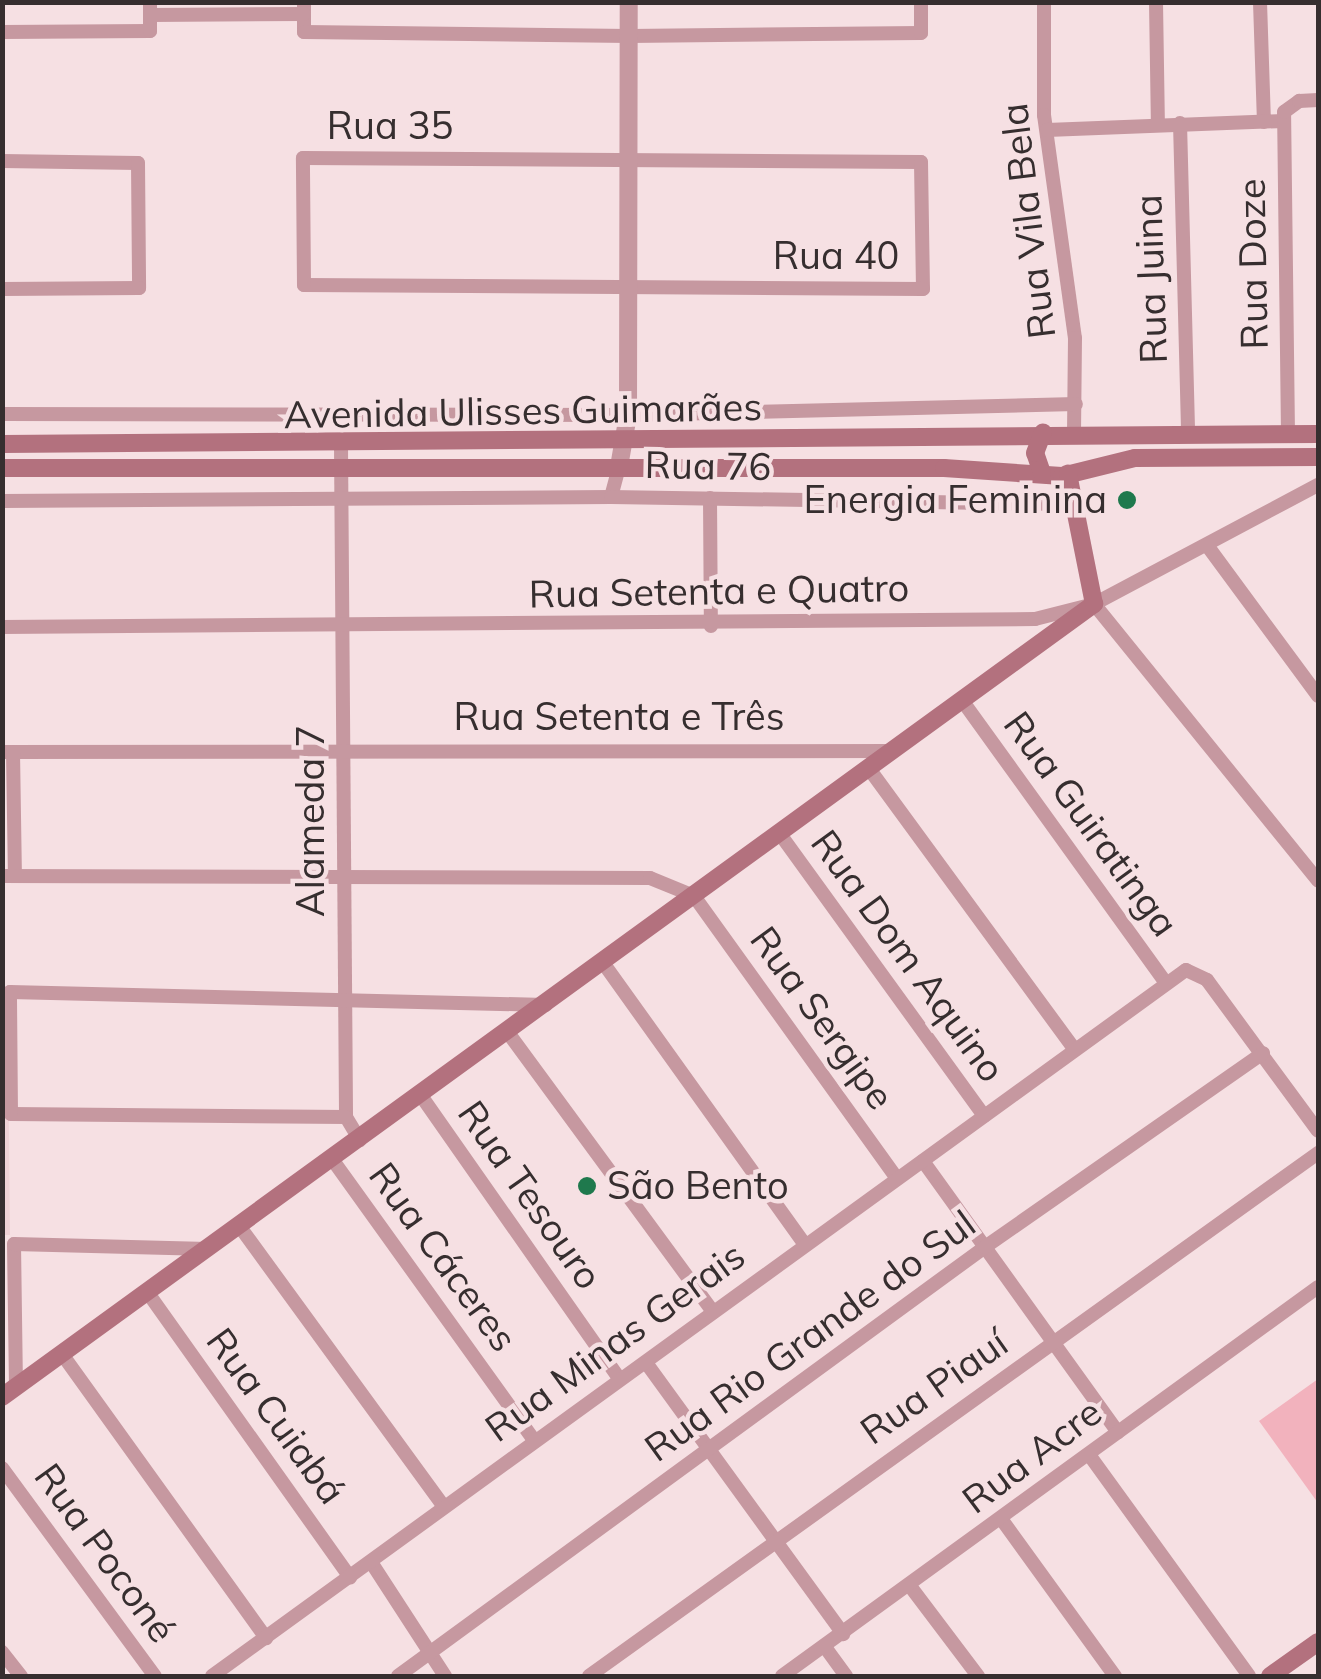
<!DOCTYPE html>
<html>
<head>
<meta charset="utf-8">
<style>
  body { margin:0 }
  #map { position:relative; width:1321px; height:1679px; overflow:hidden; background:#f6e0e3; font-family:Mulish,sans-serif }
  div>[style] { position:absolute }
  .built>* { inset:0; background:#efd2d6 }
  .green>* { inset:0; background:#f2b2bd }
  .minor>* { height:14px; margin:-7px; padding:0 7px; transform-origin:7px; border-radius:7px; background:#c698a0 }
  .tertiary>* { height:18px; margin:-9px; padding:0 9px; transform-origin:9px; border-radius:9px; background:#c698a0 }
  .secondary>* { height:18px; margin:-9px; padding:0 9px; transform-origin:9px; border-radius:9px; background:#b3717e }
  .dots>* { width:28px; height:28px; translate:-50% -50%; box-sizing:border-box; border:5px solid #f6e0e3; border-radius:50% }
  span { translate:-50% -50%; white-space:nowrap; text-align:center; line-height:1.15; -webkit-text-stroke:9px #f6e0e3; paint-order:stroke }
  .street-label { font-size:38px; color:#362e2f }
  .poi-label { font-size:38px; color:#362e2f }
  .right { translate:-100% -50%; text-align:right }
  .left { translate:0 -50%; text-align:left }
  .frame { position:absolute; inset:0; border:5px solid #362e2f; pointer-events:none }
</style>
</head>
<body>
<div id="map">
  <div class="built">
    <div style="clip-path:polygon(3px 1035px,8px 1035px,10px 1235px,3px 1235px)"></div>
  </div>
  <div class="green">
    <div style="clip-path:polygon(1318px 1379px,1318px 1503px,1259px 1421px)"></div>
  </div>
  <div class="minor">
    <div style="left:304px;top:2px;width:30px;rotate:90deg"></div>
    <div style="left:304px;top:32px;width:325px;rotate:0.7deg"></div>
    <div style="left:629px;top:36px;width:292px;rotate:-0.6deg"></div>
    <div style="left:921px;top:33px;width:31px;rotate:-90deg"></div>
    <div style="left:1044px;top:2px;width:113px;rotate:90deg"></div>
    <div style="left:1044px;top:115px;width:225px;rotate:82.1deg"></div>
    <div style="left:1075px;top:338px;width:95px;rotate:90.6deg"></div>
    <div style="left:1156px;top:2px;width:121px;rotate:89.1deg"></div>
    <div style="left:1260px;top:2px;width:120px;rotate:88.1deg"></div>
    <div style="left:150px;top:15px;width:154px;rotate:-0.4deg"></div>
    <div style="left:2px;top:32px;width:148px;rotate:-0.4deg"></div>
    <div style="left:150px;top:31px;width:29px;rotate:-90deg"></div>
    <div style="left:1180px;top:123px;width:312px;rotate:88.5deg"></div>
    <div style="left:1047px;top:130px;width:237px;rotate:-2.2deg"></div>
    <div style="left:303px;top:158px;width:618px;rotate:0.37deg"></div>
    <div style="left:921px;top:162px;width:127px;rotate:89.1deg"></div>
    <div style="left:923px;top:289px;width:619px;rotate:-179.63deg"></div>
    <div style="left:304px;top:285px;width:127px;rotate:-90.5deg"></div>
    <div style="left:2px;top:161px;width:136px;rotate:0.8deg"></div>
    <div style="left:138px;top:163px;width:125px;rotate:89.5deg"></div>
    <div style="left:139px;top:288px;width:137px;rotate:179.6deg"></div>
    <div style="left:2px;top:414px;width:626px;rotate:0.09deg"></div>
    <div style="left:628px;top:415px;width:448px;rotate:-1.4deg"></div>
    <div style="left:1288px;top:434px;width:322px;rotate:-90.7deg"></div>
    <div style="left:1284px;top:112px;width:19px;rotate:-36deg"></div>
    <div style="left:1299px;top:101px;width:19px;rotate:-3deg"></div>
    <div style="left:341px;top:446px;width:671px;rotate:89.57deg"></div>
    <div style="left:346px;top:1117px;width:27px;rotate:59deg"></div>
    <div style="left:611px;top:497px;width:31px;rotate:-75deg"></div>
    <div style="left:710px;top:498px;width:128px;rotate:89.6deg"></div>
    <div style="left:2px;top:501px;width:609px;rotate:-0.38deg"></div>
    <div style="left:611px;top:497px;width:463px;rotate:0.9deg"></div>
    <div style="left:1209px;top:548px;width:184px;rotate:53.6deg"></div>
    <div style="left:1094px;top:604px;width:356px;rotate:51deg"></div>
    <div style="left:2px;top:627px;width:1033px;rotate:-0.44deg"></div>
    <div style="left:1035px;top:619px;width:61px;rotate:-14.3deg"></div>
    <div style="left:1094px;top:604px;width:254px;rotate:-28deg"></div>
    <div style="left:964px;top:703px;width:345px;rotate:54.2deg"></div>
    <div style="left:2px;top:752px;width:890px;rotate:-0.06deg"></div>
    <div style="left:13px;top:752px;width:124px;rotate:89.1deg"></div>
    <div style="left:870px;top:770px;width:346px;rotate:53.8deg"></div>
    <div style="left:780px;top:834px;width:348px;rotate:54.1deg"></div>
    <div style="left:2px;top:876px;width:648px;rotate:0.18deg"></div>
    <div style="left:650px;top:878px;width:48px;rotate:22.2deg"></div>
    <div style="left:694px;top:896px;width:348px;rotate:54.3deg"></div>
    <div style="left:604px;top:964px;width:343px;rotate:54.4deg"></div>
    <div style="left:509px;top:1034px;width:345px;rotate:53.7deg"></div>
    <div style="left:422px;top:1097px;width:345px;rotate:55deg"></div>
    <div style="left:346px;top:1117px;width:335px;rotate:-179.5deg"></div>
    <div style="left:11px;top:1114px;width:122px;rotate:-90.5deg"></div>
    <div style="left:10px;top:992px;width:536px;rotate:1.39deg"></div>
    <div style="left:332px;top:1159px;width:347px;rotate:54.3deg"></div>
    <div style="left:923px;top:1161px;width:334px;rotate:54.3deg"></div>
    <div style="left:240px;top:1227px;width:346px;rotate:53.9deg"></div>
    <div style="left:148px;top:1293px;width:349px;rotate:54.6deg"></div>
    <div style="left:62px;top:1354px;width:350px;rotate:54.3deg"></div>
    <div style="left:647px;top:1364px;width:334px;rotate:54deg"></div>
    <div style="left:16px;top:1387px;width:143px;rotate:-90.8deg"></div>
    <div style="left:14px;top:1244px;width:194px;rotate:1.5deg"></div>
    <div style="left:1090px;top:1456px;width:271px;rotate:54.1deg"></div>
    <div style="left:2px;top:1468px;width:258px;rotate:53.7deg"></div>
    <div style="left:1002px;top:1520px;width:193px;rotate:54.1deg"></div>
    <div style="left:371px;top:1562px;width:136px;rotate:57deg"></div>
    <div style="left:910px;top:1586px;width:113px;rotate:52.9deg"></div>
    <div style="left:825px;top:1647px;width:36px;rotate:54deg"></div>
    <div style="left:2px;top:1652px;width:31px;rotate:52deg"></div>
    <div style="left:212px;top:1676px;width:1203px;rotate:-35.94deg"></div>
    <div style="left:1186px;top:970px;width:23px;rotate:25deg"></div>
    <div style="left:1207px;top:980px;width:187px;rotate:53.7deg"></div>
    <div style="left:398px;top:1676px;width:727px;rotate:-36.16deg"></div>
    <div style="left:985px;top:1247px;width:339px;rotate:-34.9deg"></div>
    <div style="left:589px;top:1676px;width:897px;rotate:-35.66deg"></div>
    <div style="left:782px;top:1676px;width:662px;rotate:-35.97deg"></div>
  </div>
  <div class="tertiary">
    <div style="left:619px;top:467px;width:53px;rotate:-80.2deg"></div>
    <div style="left:628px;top:415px;width:413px;rotate:-89.9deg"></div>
  </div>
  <div class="secondary">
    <div style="left:2px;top:444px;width:1316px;rotate:-0.44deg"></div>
    <div style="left:2px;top:468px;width:942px"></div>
    <div style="left:944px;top:468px;width:118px;rotate:3.9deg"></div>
    <div style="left:1062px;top:476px;width:75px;rotate:-13.9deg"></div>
    <div style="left:1135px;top:458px;width:183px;rotate:-0.3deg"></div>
    <div style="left:1042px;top:473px;width:21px;rotate:-109deg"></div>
    <div style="left:1035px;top:453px;width:22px;rotate:-69deg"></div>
    <div style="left:2px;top:1397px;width:1350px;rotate:-35.99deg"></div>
    <div style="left:1094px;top:604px;width:133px;rotate:-101.3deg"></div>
    <div style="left:1270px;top:1676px;width:59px;rotate:-35.3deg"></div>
  </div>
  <div class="dots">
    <div style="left:1127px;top:500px;background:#1f794d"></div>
    <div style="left:587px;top:1186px;background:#1f794d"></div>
  </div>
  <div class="street-label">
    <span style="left:390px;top:126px">Rua 35</span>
    <span style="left:1028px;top:221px;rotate:-97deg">Rua Vila Bela</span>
    <span style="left:836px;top:256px">Rua 40</span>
    <span style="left:1253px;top:264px;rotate:-91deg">Rua Doze</span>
    <span style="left:1151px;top:279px;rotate:-92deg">Rua Juina</span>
    <span style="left:523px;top:411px;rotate:-1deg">Avenida Ulisses Guimarães</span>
    <span style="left:708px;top:466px;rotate:1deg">Rua 76</span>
    <span style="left:719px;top:591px;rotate:-1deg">Rua Setenta e Quatro</span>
    <span style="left:619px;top:717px">Rua Setenta e Três</span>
    <span style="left:311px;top:821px;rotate:-90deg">Alameda 7</span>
    <span style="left:1091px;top:824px;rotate:54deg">Rua Guiratinga</span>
    <span style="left:908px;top:956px;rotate:54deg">Rua Dom Aquino</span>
    <span style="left:822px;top:1018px;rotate:54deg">Rua Sergipe</span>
    <span style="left:530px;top:1195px;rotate:55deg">Rua Tesouro</span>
    <span style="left:443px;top:1257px;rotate:54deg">Rua Cáceres</span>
    <span style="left:810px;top:1336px;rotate:-36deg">Rua Rio Grande do Sul</span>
    <span style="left:615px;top:1342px;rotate:-36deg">Rua Minas Gerais</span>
    <span style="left:934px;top:1387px;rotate:-35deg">Rua Piauí</span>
    <span style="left:276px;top:1416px;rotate:54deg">Rua Cuiabá</span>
    <span style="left:1032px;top:1456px;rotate:-37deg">Rua Acre</span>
    <span style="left:105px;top:1553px;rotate:54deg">Rua Poconé</span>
  </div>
  <div class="poi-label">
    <span class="right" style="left:1107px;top:500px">Energia Feminina</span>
    <span class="left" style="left:607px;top:1186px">São Bento</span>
  </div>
  <div class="frame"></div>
</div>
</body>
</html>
